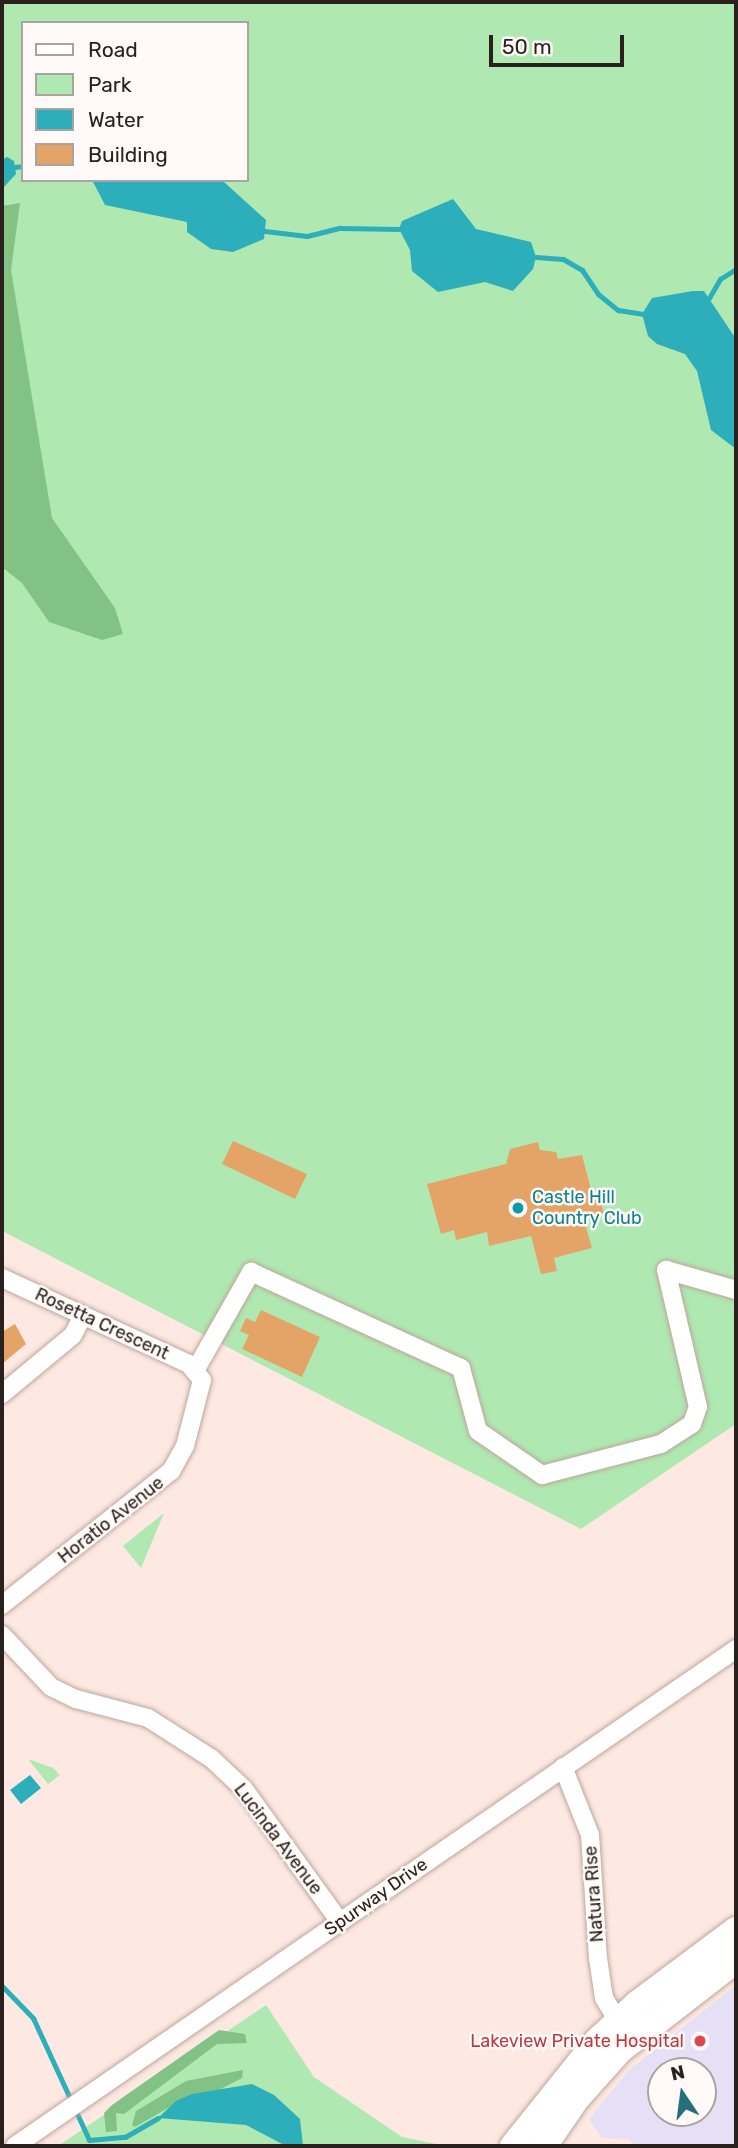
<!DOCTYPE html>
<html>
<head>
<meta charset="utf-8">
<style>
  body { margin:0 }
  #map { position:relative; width:738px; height:2148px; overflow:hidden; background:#fde9e1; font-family:Rubik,sans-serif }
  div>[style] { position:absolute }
  .medical>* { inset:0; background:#e5e0f6 }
  .green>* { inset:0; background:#afe9b1 }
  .forest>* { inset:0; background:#82c285 }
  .water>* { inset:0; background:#2daebb }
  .stream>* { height:5px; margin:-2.5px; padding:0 2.5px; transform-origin:2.5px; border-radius:2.5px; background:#2daebb }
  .building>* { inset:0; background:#e4a468 }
  .roads { filter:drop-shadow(0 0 2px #bda69c) drop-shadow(0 0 2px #bda69c) }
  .street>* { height:18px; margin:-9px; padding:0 9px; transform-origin:9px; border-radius:9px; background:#fff }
  .secondary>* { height:26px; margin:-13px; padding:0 13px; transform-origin:13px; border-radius:13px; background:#fff }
  .dots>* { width:19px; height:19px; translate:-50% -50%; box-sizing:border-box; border:4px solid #fffaf7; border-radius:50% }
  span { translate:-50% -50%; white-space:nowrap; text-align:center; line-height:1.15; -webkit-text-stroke:5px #fffaf7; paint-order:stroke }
  .culture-label { font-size:18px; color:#0d838f }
  .left { translate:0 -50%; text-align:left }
  .street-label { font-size:18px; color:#2a211e }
  .health-label { font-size:18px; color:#be3a42 }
  .right { translate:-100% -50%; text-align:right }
  .frame { position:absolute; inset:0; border:4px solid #2a211e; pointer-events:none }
  .legend { position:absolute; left:21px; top:21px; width:228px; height:161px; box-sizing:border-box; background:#fffaf7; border:2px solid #aaa3a0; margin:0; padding:9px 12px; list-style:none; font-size:21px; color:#2a211e }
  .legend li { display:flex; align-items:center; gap:14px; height:35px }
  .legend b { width:35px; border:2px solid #aaa3a0 }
  .north { position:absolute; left:647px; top:2057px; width:70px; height:70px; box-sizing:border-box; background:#fffaf7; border:2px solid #aaa3a0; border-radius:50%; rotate:347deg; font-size:19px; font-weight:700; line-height:28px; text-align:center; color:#2a211e }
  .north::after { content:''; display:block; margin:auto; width:24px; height:32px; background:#266e7a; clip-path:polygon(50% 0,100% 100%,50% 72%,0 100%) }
  .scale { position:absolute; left:489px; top:35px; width:135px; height:32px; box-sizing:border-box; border:4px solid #2a211e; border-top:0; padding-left:9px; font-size:21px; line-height:24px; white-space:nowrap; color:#2a211e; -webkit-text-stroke:5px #fffaf7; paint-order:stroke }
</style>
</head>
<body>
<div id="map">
  <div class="medical">
    <div style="clip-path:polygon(evenodd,736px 1985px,736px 2146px,635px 2146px,629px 2139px,602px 2138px,589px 2119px,628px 2071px,736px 1985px,661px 2071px,703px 2071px,703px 2113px,661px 2113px,661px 2071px)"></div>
  </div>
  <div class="green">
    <div style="clip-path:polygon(evenodd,2px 2px,736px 2px,736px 1424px,581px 1529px,2px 1231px,2px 2px,23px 23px,247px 23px,247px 180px,23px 180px,23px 23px)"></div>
    <div style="clip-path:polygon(164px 1513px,141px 1568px,123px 1546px)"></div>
    <div style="clip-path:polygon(28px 1759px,53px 1768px,60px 1775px,48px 1784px)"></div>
    <div style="clip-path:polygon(266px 2005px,314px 2077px,402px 2137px,446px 2146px,58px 2146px)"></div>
  </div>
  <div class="forest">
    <div style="clip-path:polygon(20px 203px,11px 270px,52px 518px,115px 608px,123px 634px,102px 640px,49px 622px,22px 583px,2px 567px,2px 206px)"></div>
    <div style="clip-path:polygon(219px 2030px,245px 2034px,247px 2043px,217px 2044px,124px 2114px,116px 2113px,117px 2131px,106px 2132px,104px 2113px,112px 2105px)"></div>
    <div style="clip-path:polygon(243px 2070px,242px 2078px,215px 2092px,192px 2094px,135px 2127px,132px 2125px,136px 2111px,186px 2081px)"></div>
  </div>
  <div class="water">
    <div style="clip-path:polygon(7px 157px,14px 161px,16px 174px,2px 189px,2px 160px)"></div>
    <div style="clip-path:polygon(92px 180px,224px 182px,266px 220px,264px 239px,233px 252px,211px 249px,187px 232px,187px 222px,105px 205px)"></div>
    <div style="clip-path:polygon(453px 199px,476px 229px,531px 242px,536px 257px,533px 269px,513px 291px,485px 282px,438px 292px,412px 271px,410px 250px,399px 229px,402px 221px)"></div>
    <div style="clip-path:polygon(693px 291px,704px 291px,736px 339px,736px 449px,711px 430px,697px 371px,685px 354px,657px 344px,648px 336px,642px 314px,652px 298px)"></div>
    <div style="clip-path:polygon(30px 1775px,41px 1788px,21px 1804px,10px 1790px)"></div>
    <div style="clip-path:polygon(252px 2084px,274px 2095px,300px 2119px,303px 2146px,286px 2146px,246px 2125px,158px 2118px,176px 2101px,192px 2094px)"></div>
  </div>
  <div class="stream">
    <div style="left:15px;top:167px;width:8px;rotate:-7deg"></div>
    <div style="left:265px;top:231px;width:42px;rotate:6.8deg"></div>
    <div style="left:307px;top:236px;width:34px;rotate:-14deg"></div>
    <div style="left:340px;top:228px;width:59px;rotate:1deg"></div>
    <div style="left:536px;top:257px;width:27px;rotate:4deg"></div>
    <div style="left:563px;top:259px;width:22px;rotate:30deg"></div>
    <div style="left:582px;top:270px;width:29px;rotate:56deg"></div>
    <div style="left:598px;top:294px;width:26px;rotate:39deg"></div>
    <div style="left:618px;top:310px;width:24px;rotate:9deg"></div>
    <div style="left:709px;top:298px;width:22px;rotate:-60deg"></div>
    <div style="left:720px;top:279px;width:19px;rotate:-32deg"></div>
    <div style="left:2px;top:1986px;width:45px;rotate:45.9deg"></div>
    <div style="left:33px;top:2018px;width:134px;rotate:65.3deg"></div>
    <div style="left:89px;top:2140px;width:36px;rotate:-5deg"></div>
    <div style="left:125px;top:2137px;width:38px;rotate:-30deg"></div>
  </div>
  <div class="building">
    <div style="clip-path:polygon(233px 1141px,307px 1174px,295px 1199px,222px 1164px)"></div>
    <div style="clip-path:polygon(538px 1142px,540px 1150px,556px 1152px,558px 1159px,582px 1155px,594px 1201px,600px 1199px,604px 1214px,584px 1220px,592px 1248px,554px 1258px,557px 1271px,541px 1274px,531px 1236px,489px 1246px,487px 1232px,456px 1240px,454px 1230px,441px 1234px,427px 1184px,506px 1164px,510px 1149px)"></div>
    <div style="clip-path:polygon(261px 1310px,320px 1337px,302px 1377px,242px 1349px,249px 1335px,240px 1331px,246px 1318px,255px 1322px)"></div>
    <div style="clip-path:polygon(15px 1324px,26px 1344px,2px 1364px,2px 1332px)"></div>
  </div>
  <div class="roads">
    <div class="street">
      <div style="left:2px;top:1278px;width:206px;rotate:24.7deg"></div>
      <div style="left:189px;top:1364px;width:21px;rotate:51deg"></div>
      <div style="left:202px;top:1380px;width:68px;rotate:104.4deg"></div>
      <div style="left:185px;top:1446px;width:29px;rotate:119deg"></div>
      <div style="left:171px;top:1471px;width:216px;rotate:141.6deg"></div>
      <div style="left:196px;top:1369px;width:112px;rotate:-60.4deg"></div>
      <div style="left:251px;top:1272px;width:231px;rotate:24.6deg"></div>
      <div style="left:461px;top:1368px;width:65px;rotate:74.9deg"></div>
      <div style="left:478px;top:1431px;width:78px;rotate:34.5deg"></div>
      <div style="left:542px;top:1475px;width:123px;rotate:-14.6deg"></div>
      <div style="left:661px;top:1444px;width:37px;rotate:-33deg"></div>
      <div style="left:692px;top:1424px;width:18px;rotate:-71deg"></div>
      <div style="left:698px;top:1407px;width:141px;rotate:-103.1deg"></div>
      <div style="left:666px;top:1270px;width:73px;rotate:15.9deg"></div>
      <div style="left:2px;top:1394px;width:92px;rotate:-39.7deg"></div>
      <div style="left:73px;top:1335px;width:22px;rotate:-63deg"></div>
      <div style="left:2px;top:1635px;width:71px;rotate:46.7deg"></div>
      <div style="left:51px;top:1687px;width:28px;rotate:26deg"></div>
      <div style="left:76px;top:1699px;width:74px;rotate:14.8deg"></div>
      <div style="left:148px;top:1718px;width:76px;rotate:32.6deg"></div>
      <div style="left:212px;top:1759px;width:44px;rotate:43.2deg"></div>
      <div style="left:244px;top:1789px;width:164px;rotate:54.2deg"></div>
      <div style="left:563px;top:1767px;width:73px;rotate:68.3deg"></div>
      <div style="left:590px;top:1835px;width:123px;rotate:86.3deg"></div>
      <div style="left:598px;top:1958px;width:40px;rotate:81.5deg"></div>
      <div style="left:604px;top:1998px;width:27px;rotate:59deg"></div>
      <div style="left:15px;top:2146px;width:876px;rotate:-34.58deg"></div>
    </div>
    <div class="secondary">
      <div style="left:513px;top:2146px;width:136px;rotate:-51.3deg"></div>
      <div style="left:598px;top:2040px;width:53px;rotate:-42.7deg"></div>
      <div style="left:637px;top:2004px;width:124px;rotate:-36.8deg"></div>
      <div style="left:544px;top:2146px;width:58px;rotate:-55.5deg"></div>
      <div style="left:577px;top:2098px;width:64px;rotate:-48.1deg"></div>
      <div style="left:620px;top:2050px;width:147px;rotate:-37.8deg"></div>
    </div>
  </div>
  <div class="dots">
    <div style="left:518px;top:1208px;background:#0f9aa8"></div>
    <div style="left:700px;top:2041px;background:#e0444e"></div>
  </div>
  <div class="culture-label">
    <span class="left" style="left:532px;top:1208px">Castle Hill<br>Country Club</span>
  </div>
  <div class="street-label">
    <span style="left:102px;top:1324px;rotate:25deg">Rosetta Crescent</span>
    <span style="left:111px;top:1520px;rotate:-38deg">Horatio Avenue</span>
    <span style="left:278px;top:1839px;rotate:53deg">Lucinda Avenue</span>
    <span style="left:594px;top:1894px;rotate:-94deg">Natura Rise</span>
    <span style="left:376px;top:1897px;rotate:-35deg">Spurway Drive</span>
  </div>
  <div class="health-label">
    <span class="right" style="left:684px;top:2041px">Lakeview Private Hospital</span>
  </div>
  <div class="frame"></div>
  <ul class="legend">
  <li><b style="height:9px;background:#fff"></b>Road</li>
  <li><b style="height:19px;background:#afe9b1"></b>Park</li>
  <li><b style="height:19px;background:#2daebb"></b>Water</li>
  <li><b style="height:19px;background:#e4a468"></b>Building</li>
  </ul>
  <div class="north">N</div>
  <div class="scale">50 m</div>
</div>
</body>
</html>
